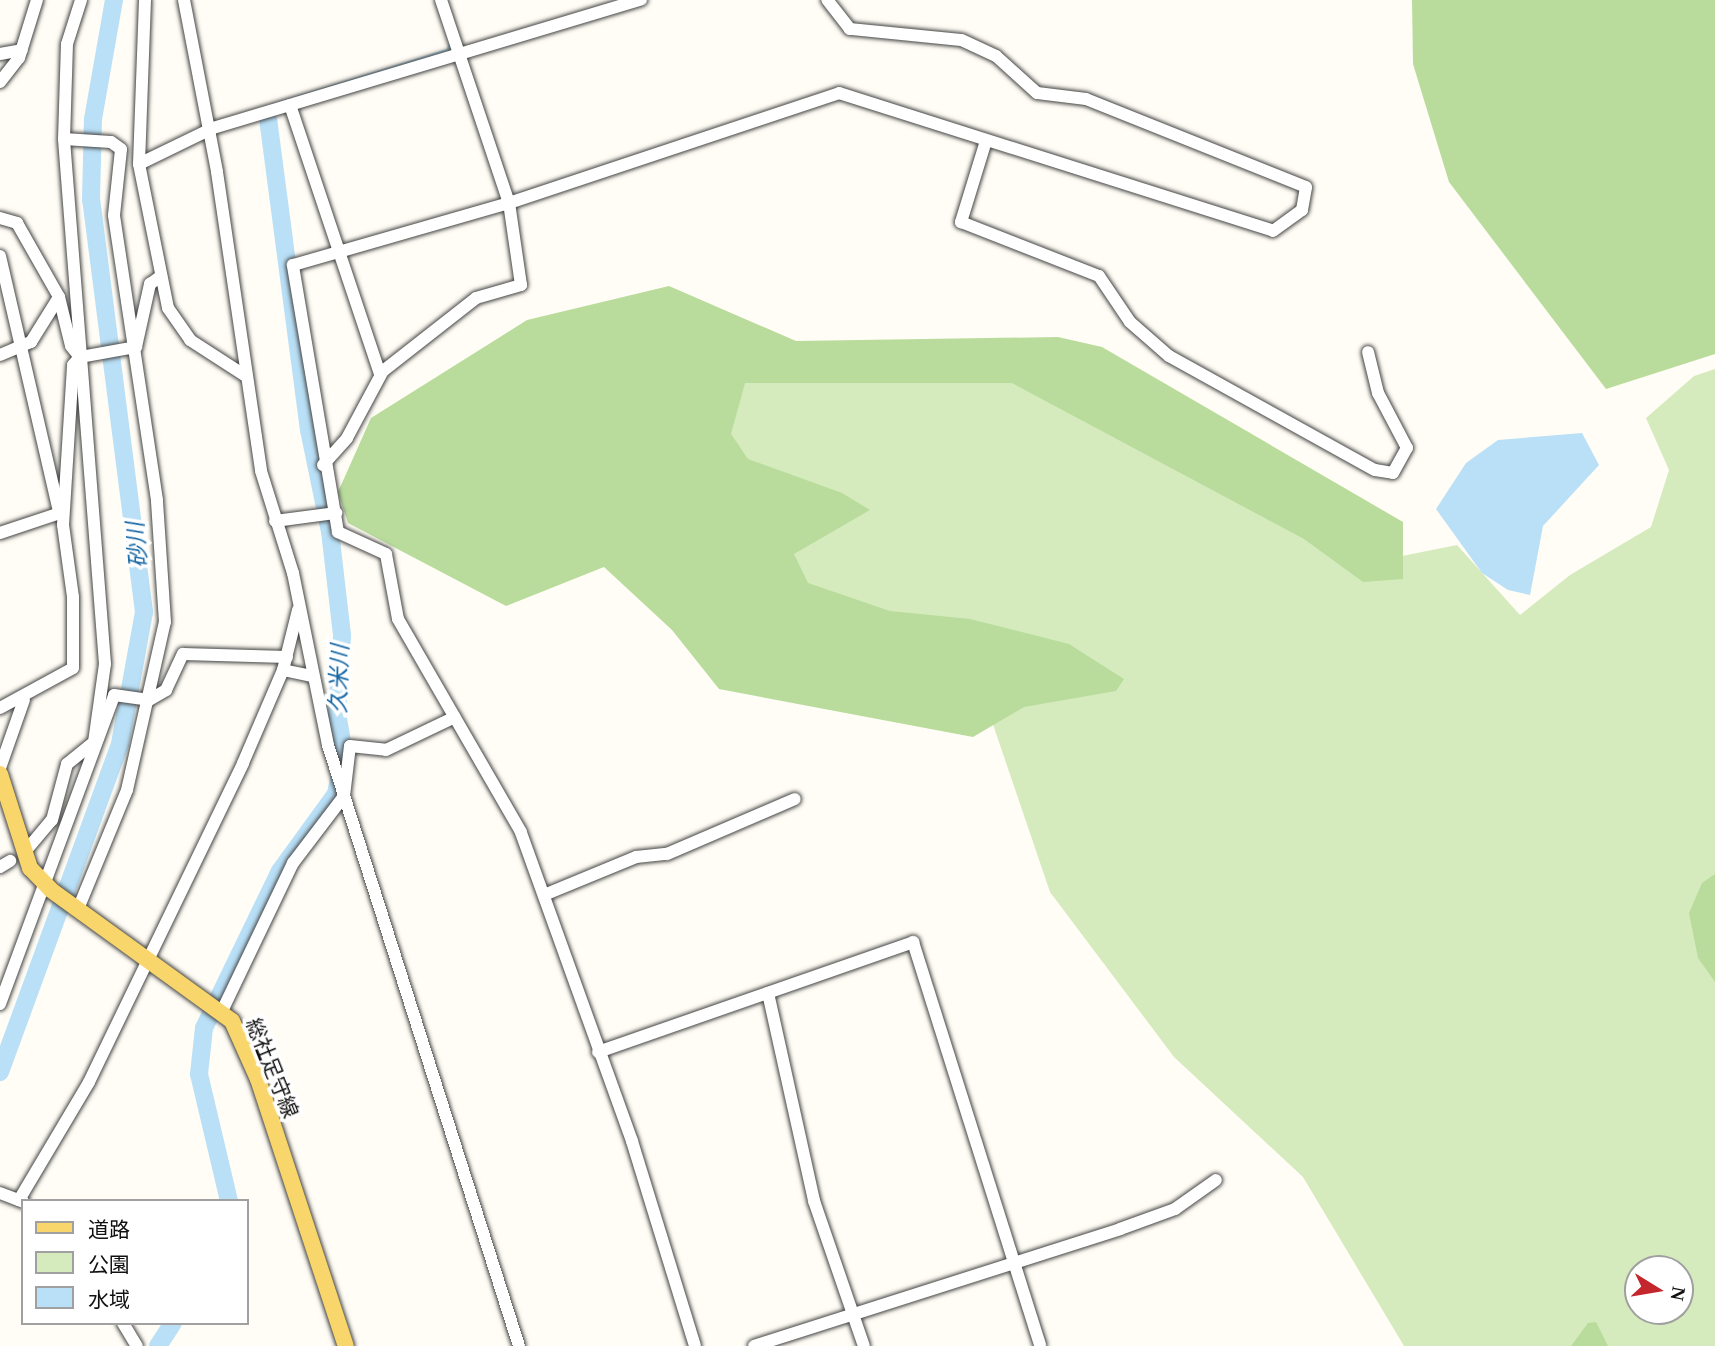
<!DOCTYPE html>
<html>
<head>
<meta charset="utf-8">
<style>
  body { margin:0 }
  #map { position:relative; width:1715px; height:1346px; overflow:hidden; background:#fffdf5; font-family:"Times New Roman","Noto Sans JP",serif }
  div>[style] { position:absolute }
  .green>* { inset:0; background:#d5ebbd }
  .forest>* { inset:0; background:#b9dc9c }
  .water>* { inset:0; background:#b9e0f7 }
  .stream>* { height:2.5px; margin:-1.25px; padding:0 1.25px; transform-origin:1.25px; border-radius:1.25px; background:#b9e0f7 }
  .river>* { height:18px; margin:-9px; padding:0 9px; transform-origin:9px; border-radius:9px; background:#b9e0f7 }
  .roads { filter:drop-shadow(0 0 2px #444) drop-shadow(0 0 2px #444) }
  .minor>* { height:12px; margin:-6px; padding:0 6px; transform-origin:6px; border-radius:6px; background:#fff }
  .major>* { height:16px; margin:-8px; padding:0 8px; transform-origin:8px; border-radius:8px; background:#f9d66b }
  span { translate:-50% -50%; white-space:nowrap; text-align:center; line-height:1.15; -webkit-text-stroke:7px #fff; paint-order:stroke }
  .street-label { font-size:21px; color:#111 }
  .water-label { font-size:23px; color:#1768a6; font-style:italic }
  .legend { position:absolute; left:21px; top:1199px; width:228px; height:126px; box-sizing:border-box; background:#fff; border:2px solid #a0a0a0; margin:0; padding:9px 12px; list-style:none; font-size:21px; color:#111 }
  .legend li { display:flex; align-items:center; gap:14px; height:35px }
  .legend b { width:35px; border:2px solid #a0a0a0 }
  .north { position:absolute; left:1624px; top:1255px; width:70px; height:70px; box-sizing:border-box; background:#fff; border:2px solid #a0a0a0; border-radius:50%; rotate:101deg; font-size:19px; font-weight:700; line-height:28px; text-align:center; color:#111 }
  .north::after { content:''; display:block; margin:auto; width:24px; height:32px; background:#c4262e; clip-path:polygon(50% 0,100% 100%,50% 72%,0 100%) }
</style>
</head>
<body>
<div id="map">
  <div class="green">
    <div style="clip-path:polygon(evenodd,722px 367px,1112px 381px,1377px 561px,1457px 545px,1520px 615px,1570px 575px,1651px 527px,1669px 470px,1646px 418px,1694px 376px,1715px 369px,1715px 1346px,1404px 1346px,1303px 1177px,1174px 1057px,1050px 892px,967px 648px,739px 577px,722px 367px,1638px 1269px,1680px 1269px,1680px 1311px,1638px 1311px,1638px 1269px)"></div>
  </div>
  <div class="forest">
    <div style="clip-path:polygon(1412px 0,1715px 0,1715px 354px,1606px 389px,1449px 182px,1413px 64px)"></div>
    <div style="clip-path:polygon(669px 286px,796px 341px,1058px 337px,1102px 347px,1403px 522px,1403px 579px,1363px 582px,1304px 539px,1012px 383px,745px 383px,731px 434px,748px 459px,842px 493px,870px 510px,794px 554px,808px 583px,890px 611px,970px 619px,1069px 644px,1124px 679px,1116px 691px,1024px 707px,973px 737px,719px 689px,672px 630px,604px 567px,506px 606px,348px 523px,338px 492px,371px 418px,527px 320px)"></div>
    <div style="clip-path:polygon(1715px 874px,1715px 982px,1698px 958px,1689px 913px,1702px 883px)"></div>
    <div style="clip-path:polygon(1596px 1322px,1608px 1346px,1571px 1346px,1588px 1323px)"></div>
  </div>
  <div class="water">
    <div style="clip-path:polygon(1582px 433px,1599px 465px,1543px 526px,1530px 595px,1508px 590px,1482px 573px,1436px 509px,1466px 463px,1498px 440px)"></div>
  </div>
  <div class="stream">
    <div style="left:271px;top:105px;width:184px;rotate:-17.4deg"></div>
    <div style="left:447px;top:50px;width:8px;rotate:-67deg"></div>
  </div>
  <div class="river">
    <div style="left:0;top:1072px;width:349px;rotate:-69.9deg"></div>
    <div style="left:120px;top:744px;width:134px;rotate:-79.7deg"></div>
    <div style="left:144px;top:612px;width:415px;rotate:-97.3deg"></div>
    <div style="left:91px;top:200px;width:81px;rotate:-88.6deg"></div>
    <div style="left:93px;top:119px;width:121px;rotate:-80deg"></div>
    <div style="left:229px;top:1201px;width:130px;rotate:-103.3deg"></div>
    <div style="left:199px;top:1074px;width:46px;rotate:-83.8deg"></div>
    <div style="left:204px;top:1028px;width:174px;rotate:-64.2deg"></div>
    <div style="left:280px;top:871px;width:95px;rotate:-54deg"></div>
    <div style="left:336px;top:794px;width:42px;rotate:-79deg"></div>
    <div style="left:344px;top:753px;width:41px;rotate:-99.9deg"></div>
    <div style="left:337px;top:713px;width:78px;rotate:-86.3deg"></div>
    <div style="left:342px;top:635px;width:104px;rotate:-96.6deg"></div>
    <div style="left:330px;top:532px;width:104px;rotate:-101.6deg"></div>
    <div style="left:309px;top:430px;width:313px;rotate:-97.5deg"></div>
    <div style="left:158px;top:1346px;width:27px;rotate:-57deg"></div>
  </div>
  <div class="roads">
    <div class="minor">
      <div style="left:145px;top:0;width:164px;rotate:92.1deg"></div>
      <div style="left:139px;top:164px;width:147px;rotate:78.6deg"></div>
      <div style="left:168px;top:308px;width:39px;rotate:55deg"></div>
      <div style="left:190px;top:340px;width:64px;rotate:32.9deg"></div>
      <div style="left:184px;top:0;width:175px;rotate:79.1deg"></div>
      <div style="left:217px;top:172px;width:302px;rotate:81.6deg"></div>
      <div style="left:261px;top:471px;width:107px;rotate:72.6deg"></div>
      <div style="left:293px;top:573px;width:176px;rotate:78.5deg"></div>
      <div style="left:328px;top:745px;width:631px;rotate:72.37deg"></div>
      <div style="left:0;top:54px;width:22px;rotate:-10deg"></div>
      <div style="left:0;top:82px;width:31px;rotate:-52deg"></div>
      <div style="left:19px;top:58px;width:61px;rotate:-72.8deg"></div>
      <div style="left:290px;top:105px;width:284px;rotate:71.5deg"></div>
      <div style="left:64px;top:139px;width:47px;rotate:3.7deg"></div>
      <div style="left:111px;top:142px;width:12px;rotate:35deg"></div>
      <div style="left:985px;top:144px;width:82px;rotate:107.1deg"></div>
      <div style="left:961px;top:222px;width:148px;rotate:21.4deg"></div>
      <div style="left:1099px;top:276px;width:55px;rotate:56deg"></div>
      <div style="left:1130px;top:322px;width:52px;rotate:41.1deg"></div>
      <div style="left:1169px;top:356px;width:235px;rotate:29deg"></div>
      <div style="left:1375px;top:470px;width:18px;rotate:9deg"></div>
      <div style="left:1393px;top:473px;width:29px;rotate:-61deg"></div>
      <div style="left:1407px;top:448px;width:62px;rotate:-117.8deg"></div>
      <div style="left:1378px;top:393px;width:42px;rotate:-103.7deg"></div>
      <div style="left:139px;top:164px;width:82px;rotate:-25.9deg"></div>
      <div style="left:213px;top:128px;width:447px;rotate:-16.7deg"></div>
      <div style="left:0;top:218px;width:18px;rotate:16deg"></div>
      <div style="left:17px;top:223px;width:85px;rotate:60.4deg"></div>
      <div style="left:59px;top:297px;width:50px;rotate:76.2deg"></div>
      <div style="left:71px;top:346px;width:14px;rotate:51deg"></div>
      <div style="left:0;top:256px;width:262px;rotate:77deg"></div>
      <div style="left:136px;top:347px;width:65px;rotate:-77.5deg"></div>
      <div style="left:150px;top:284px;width:14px;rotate:-36deg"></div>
      <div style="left:0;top:355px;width:34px;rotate:-23deg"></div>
      <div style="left:31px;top:342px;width:53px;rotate:-58.1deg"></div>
      <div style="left:323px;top:465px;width:36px;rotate:-48deg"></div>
      <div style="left:347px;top:438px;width:76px;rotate:-61.8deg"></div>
      <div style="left:383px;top:371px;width:118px;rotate:-38.1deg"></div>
      <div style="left:476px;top:298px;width:47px;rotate:-16.1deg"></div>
      <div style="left:521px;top:285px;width:83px;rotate:-98.3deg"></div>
      <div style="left:509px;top:203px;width:214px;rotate:-108.5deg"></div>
      <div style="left:275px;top:521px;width:62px;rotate:-7.5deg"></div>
      <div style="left:0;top:533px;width:66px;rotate:-18.4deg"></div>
      <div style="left:283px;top:670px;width:30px;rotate:12deg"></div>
      <div style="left:114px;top:695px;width:35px;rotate:8deg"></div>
      <div style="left:149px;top:700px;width:20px;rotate:-30deg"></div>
      <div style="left:166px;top:690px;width:40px;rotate:-65deg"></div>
      <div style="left:183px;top:654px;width:104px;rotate:1.7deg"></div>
      <div style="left:0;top:708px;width:83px;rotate:-28.7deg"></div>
      <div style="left:73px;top:668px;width:71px;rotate:-90deg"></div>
      <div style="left:73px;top:597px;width:73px;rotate:-97.9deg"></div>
      <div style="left:63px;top:525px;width:160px;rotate:-86.4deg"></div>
      <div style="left:73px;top:365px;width:11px;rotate:-49deg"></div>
      <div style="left:80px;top:357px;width:57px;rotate:-10.1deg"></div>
      <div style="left:0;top:768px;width:72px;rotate:-70.6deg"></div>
      <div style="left:29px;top:847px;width:35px;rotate:-50deg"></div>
      <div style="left:52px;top:820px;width:58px;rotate:-75deg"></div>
      <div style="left:67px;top:764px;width:35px;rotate:-39deg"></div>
      <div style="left:94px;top:742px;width:79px;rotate:-82deg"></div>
      <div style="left:105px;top:664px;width:527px;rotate:-94.47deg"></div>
      <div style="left:64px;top:139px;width:95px;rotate:-88.2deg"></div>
      <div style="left:67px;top:44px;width:46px;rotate:-72.3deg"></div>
      <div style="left:0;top:867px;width:12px;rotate:-31deg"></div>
      <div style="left:544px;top:895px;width:100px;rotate:-22.4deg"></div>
      <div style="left:636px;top:857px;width:31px;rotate:-6deg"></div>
      <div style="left:667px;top:854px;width:139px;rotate:-23.3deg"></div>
      <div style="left:78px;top:909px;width:129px;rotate:-67.6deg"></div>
      <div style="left:127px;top:790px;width:172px;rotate:-77.3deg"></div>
      <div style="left:165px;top:622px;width:122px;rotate:-93.8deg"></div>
      <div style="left:157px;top:500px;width:288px;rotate:-98.6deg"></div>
      <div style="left:114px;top:215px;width:66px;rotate:-83.9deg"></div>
      <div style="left:768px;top:993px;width:213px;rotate:77.5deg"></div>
      <div style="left:814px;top:1201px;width:153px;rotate:71deg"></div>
      <div style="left:0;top:1004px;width:329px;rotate:-69.7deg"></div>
      <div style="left:223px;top:1009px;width:162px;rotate:-64.4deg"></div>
      <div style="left:293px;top:863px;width:84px;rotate:-52.7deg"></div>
      <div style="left:344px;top:796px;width:50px;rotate:-83.2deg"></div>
      <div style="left:350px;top:746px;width:36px;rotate:6deg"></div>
      <div style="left:386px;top:750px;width:76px;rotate:-25.6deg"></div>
      <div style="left:598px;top:1052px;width:334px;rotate:-19.2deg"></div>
      <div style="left:913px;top:942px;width:423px;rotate:72.5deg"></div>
      <div style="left:0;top:1193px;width:25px;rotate:21deg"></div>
      <div style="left:19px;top:1200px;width:137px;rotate:-59.3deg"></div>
      <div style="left:89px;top:1082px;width:354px;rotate:-64.2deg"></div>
      <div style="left:243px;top:763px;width:101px;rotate:-66.7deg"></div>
      <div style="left:283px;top:670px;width:62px;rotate:-76deg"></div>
      <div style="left:123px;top:1323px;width:27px;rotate:59deg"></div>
      <div style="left:695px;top:1346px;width:214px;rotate:-107.1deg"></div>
      <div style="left:632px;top:1141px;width:328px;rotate:-109.8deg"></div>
      <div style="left:521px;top:832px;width:246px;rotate:-120deg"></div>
      <div style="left:398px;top:619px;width:66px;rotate:-100.5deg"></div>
      <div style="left:386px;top:554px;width:53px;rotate:-155.4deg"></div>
      <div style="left:338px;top:532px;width:271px;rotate:-99.6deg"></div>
      <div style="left:293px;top:265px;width:225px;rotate:-16deg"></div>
      <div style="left:509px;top:203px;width:348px;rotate:-18.4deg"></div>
      <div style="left:839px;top:93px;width:455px;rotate:17.6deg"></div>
      <div style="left:1273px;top:231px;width:36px;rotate:-36deg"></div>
      <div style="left:1302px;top:210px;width:23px;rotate:-80deg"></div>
      <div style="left:1306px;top:187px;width:237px;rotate:-158.2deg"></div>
      <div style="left:1086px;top:99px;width:49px;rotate:-173deg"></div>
      <div style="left:1037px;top:93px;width:55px;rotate:-137.9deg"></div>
      <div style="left:996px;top:56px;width:38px;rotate:-155deg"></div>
      <div style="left:961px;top:40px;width:112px;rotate:-174.3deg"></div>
      <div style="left:850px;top:29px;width:37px;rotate:-128deg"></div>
      <div style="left:754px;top:1346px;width:384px;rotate:-17.7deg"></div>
      <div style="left:1120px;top:1229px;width:59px;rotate:-20deg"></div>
      <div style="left:1175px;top:1209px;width:50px;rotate:-35.3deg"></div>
    </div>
    <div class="major">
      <div style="left:0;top:774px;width:99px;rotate:72.3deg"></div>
      <div style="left:30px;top:868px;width:30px;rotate:46deg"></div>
      <div style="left:51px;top:890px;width:223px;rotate:35.9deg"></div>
      <div style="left:232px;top:1021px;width:64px;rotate:65.9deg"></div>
      <div style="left:258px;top:1079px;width:281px;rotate:71.8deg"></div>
    </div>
  </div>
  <div class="street-label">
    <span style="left:272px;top:1068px;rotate:68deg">総社足守線</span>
  </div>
  <div class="water-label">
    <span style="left:138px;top:545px;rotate:-95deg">砂川</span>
    <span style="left:340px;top:679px;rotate:-88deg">久米川</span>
  </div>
  <ul class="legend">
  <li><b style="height:9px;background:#f9d66b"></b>道路</li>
  <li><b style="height:19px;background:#d5ebbd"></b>公園</li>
  <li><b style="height:19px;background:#b9e0f7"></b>水域</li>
  </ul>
  <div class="north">N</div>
</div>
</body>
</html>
